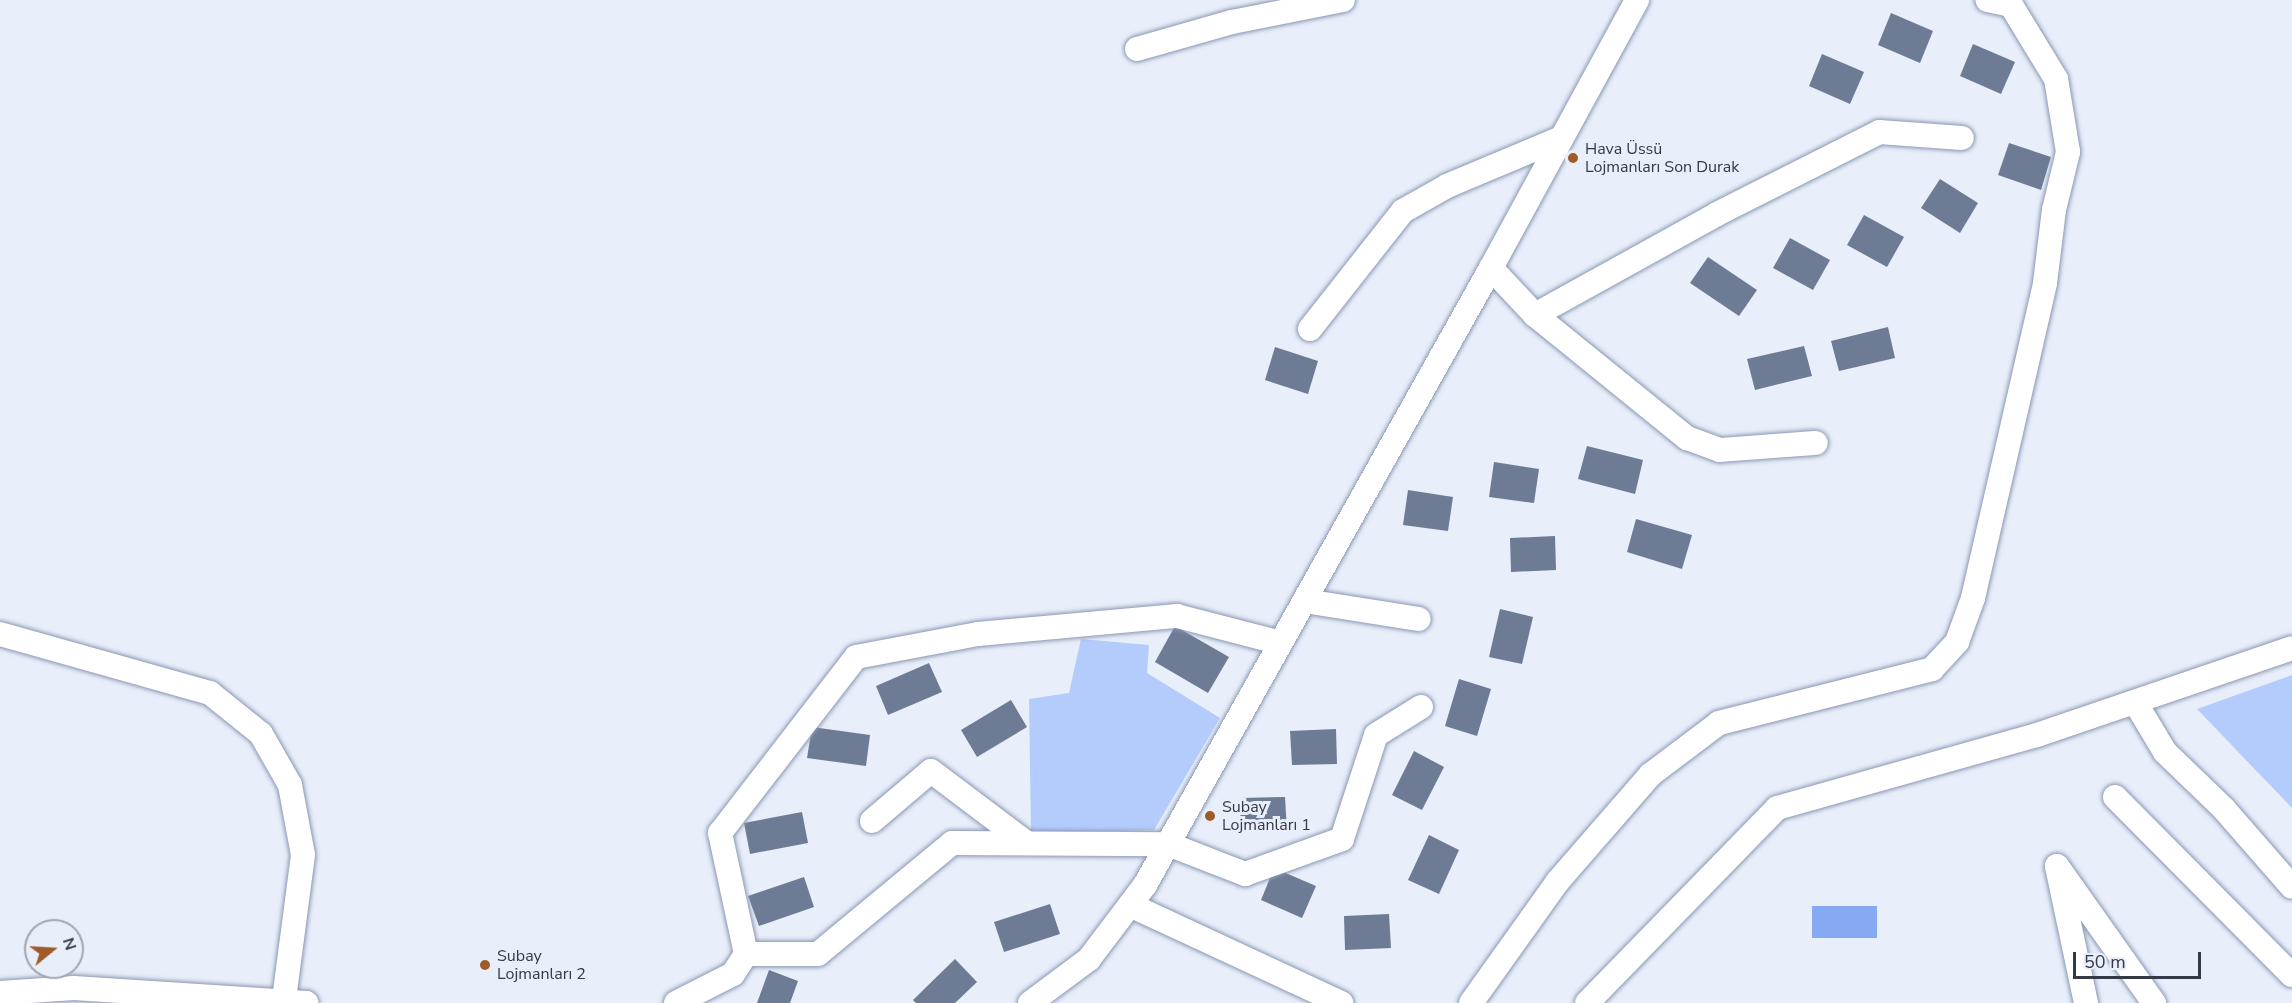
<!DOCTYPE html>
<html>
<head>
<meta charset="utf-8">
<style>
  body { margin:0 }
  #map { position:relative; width:2292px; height:1003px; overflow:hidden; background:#e8eefa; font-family:"Nunito Sans",sans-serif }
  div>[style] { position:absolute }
  .green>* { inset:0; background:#b4ccfc }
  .water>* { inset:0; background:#85a9f3 }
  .building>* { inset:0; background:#6d7b95 }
  .roads { filter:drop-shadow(0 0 2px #8997b3) drop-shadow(0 0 2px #8997b3) }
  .minor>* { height:24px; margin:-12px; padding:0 12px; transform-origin:12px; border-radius:12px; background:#fff }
  .dots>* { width:16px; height:16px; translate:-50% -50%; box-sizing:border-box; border:3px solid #e8eefa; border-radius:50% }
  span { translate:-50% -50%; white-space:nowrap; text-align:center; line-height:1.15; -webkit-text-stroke:6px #e8eefa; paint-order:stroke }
  .poi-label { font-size:16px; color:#333945 }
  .left { translate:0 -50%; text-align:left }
  .north { position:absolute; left:24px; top:919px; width:60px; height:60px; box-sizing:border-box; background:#e8eefa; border:2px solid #a0a6b2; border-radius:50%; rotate:72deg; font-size:16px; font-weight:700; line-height:24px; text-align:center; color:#333945 }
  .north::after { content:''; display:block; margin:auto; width:21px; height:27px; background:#9f5c2b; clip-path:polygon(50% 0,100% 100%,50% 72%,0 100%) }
  .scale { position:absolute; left:2073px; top:952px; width:128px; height:27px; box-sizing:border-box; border:3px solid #333945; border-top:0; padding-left:8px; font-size:18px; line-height:21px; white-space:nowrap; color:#333945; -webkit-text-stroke:4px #e8eefa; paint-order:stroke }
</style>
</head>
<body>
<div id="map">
  <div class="green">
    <div style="clip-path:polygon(1081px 639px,1149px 645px,1147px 673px,1220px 718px,1154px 830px,1031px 833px,1029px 699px,1069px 693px)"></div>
    <div style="clip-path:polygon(2292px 675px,2292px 808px,2197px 709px)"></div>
  </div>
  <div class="water">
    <div style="clip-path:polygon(1812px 906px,1877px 906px,1877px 938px,1812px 938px)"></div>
  </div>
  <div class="building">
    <div style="clip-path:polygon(1891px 13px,1933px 31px,1920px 63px,1878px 45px)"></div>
    <div style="clip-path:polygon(1973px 44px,2015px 62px,2001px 94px,1960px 76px)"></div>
    <div style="clip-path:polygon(1822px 54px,1864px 72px,1850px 104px,1809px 86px)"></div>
    <div style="clip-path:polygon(2009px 143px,2051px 157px,2041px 190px,1998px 175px)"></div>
    <div style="clip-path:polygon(1940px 179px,1978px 203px,1960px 233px,1921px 208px)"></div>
    <div style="clip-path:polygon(1864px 215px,1904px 237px,1887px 267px,1847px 245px)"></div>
    <div style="clip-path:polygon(1790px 238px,1830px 260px,1813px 290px,1773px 268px)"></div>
    <div style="clip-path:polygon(1708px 257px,1757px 290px,1739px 316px,1690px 283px)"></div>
    <div style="clip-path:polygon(1888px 327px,1895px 358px,1839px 371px,1831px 341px)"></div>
    <div style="clip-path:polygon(1804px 346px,1812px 376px,1755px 390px,1747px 359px)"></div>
    <div style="clip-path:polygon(1275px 347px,1318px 361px,1308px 394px,1265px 380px)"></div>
    <div style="clip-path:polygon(1587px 446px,1643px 460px,1635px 494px,1578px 479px)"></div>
    <div style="clip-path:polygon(1494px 462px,1539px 469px,1534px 503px,1489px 497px)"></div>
    <div style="clip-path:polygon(1408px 490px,1453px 497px,1448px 531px,1403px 525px)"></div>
    <div style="clip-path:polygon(1636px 519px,1692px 535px,1682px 569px,1627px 552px)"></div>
    <div style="clip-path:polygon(1555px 536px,1556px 570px,1511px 572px,1510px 538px)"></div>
    <div style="clip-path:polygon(1500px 609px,1533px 617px,1522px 664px,1489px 657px)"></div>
    <div style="clip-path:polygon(1175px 626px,1229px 657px,1208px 693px,1155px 662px)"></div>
    <div style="clip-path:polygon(929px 663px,942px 692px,888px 715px,876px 686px)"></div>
    <div style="clip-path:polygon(1459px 679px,1491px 689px,1477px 736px,1445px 726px)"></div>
    <div style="clip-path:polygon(1011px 700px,1027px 727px,977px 757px,961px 730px)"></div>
    <div style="clip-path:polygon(812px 727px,870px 735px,866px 766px,807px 758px)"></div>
    <div style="clip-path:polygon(1336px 729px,1337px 764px,1292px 765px,1290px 731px)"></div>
    <div style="clip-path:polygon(1414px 751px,1444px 767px,1422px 810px,1392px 795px)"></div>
    <div style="clip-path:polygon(1285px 797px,1287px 831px,1241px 833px,1240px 798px)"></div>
    <div style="clip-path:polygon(802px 812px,808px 843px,750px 854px,744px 823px)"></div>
    <div style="clip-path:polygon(1429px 835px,1459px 850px,1439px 894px,1408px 880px)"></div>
    <div style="clip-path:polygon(1274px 868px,1316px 886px,1302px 918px,1261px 900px)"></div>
    <div style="clip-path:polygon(804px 877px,814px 907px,759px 926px,748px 896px)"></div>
    <div style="clip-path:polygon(1050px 904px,1060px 934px,1004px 952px,994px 922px)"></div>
    <div style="clip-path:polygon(1389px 914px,1391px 948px,1345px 950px,1344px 916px)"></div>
    <div style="clip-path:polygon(955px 959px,977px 982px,955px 1003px,916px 1003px,913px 1000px)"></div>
    <div style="clip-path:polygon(769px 970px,798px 981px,790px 1003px,757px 1003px)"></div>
  </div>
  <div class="roads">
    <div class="minor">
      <div style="left:1137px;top:49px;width:99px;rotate:-15.9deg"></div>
      <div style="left:1232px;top:22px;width:113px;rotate:-11.2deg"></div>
      <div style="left:1491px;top:268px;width:64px;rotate:46.9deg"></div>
      <div style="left:1535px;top:315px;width:196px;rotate:39deg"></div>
      <div style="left:1687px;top:438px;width:35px;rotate:20deg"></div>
      <div style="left:1720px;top:450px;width:96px;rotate:-4.2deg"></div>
      <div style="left:1535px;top:315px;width:208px;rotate:-29deg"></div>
      <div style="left:1717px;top:214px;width:182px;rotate:-26.8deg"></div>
      <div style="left:1879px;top:132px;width:83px;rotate:4.1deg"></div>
      <div style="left:1310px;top:329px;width:150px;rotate:-51.8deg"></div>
      <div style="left:1403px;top:211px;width:51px;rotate:-29.6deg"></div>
      <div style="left:1447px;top:186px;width:121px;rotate:-22.8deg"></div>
      <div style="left:1305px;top:601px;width:115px;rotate:9deg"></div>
      <div style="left:0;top:634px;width:218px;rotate:15.7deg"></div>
      <div style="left:210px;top:693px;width:65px;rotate:38.8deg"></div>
      <div style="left:261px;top:734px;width:59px;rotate:60.4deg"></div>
      <div style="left:290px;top:785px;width:71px;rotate:79.5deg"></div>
      <div style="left:303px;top:855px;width:146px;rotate:97.5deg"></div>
      <div style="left:2135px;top:702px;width:58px;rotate:59deg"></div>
      <div style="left:2165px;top:752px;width:82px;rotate:44deg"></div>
      <div style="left:2224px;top:809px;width:103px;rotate:48.9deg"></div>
      <div style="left:2115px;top:797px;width:251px;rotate:45.2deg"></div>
      <div style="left:872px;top:821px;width:77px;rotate:-40.3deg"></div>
      <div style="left:931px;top:771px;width:116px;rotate:37deg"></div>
      <div style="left:1130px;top:905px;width:233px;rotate:24.9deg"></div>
      <div style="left:746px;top:954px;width:72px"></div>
      <div style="left:818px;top:954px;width:174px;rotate:-39.6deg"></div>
      <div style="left:952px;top:843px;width:216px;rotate:0.3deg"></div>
      <div style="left:1168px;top:844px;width:83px;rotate:21.3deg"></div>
      <div style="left:1245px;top:874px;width:103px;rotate:-19.8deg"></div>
      <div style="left:1342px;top:839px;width:109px;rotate:-71.9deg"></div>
      <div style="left:1376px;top:735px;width:53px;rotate:-31.9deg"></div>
      <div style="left:0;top:993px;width:74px;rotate:-3.9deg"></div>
      <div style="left:74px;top:988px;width:233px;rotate:3.7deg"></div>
      <div style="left:676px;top:1003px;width:64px;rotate:-27deg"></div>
      <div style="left:733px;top:974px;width:24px;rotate:-57deg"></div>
      <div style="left:746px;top:954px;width:124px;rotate:-102.1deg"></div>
      <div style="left:720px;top:833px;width:222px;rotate:-52.3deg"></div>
      <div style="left:856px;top:657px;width:124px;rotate:-10.7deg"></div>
      <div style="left:978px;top:634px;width:200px;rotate:-5.2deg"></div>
      <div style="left:1177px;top:616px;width:107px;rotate:14.6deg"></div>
      <div style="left:1030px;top:1003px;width:74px;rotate:-36.7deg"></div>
      <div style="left:1089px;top:959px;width:93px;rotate:-52.9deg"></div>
      <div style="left:1145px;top:885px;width:707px;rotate:-60.72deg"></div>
      <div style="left:1491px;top:268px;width:305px;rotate:-61.4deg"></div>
      <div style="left:1471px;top:1003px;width:150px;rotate:-54.5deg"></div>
      <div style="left:1558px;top:881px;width:140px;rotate:-49deg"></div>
      <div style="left:1650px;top:775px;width:86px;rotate:-37deg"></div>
      <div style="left:1719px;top:723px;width:220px;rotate:-14.2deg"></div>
      <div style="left:1932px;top:669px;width:37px;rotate:-47deg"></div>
      <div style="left:1957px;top:642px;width:47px;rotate:-70deg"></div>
      <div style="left:1973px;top:598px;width:323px;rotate:-77.1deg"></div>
      <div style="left:2045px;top:283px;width:74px;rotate:-83deg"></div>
      <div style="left:2054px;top:210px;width:60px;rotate:-76.4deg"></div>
      <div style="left:2068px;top:152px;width:74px;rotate:-99.3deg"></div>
      <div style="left:2056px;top:79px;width:87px;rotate:-121.3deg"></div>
      <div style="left:2011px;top:5px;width:24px;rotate:-168deg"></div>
      <div style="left:1587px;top:1003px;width:272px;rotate:-45.7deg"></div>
      <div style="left:1777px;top:808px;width:270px;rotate:-15.7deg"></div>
      <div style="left:2037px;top:735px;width:269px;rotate:-18.8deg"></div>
      <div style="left:2086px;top:1003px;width:140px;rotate:-102deg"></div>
      <div style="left:2057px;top:866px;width:168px;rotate:54.7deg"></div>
    </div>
  </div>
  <div class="dots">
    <div style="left:1573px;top:158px;background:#9f5c2b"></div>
    <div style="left:1210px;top:816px;background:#9f5c2b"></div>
    <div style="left:485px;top:965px;background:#9f5c2b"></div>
  </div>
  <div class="poi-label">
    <span class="left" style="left:1585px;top:158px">Hava Üssü<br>Lojmanları Son Durak</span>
    <span class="left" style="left:1222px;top:816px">Subay<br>Lojmanları 1</span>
    <span class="left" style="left:497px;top:965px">Subay<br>Lojmanları 2</span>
  </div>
  <div class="north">N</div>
  <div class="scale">50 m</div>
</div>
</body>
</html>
